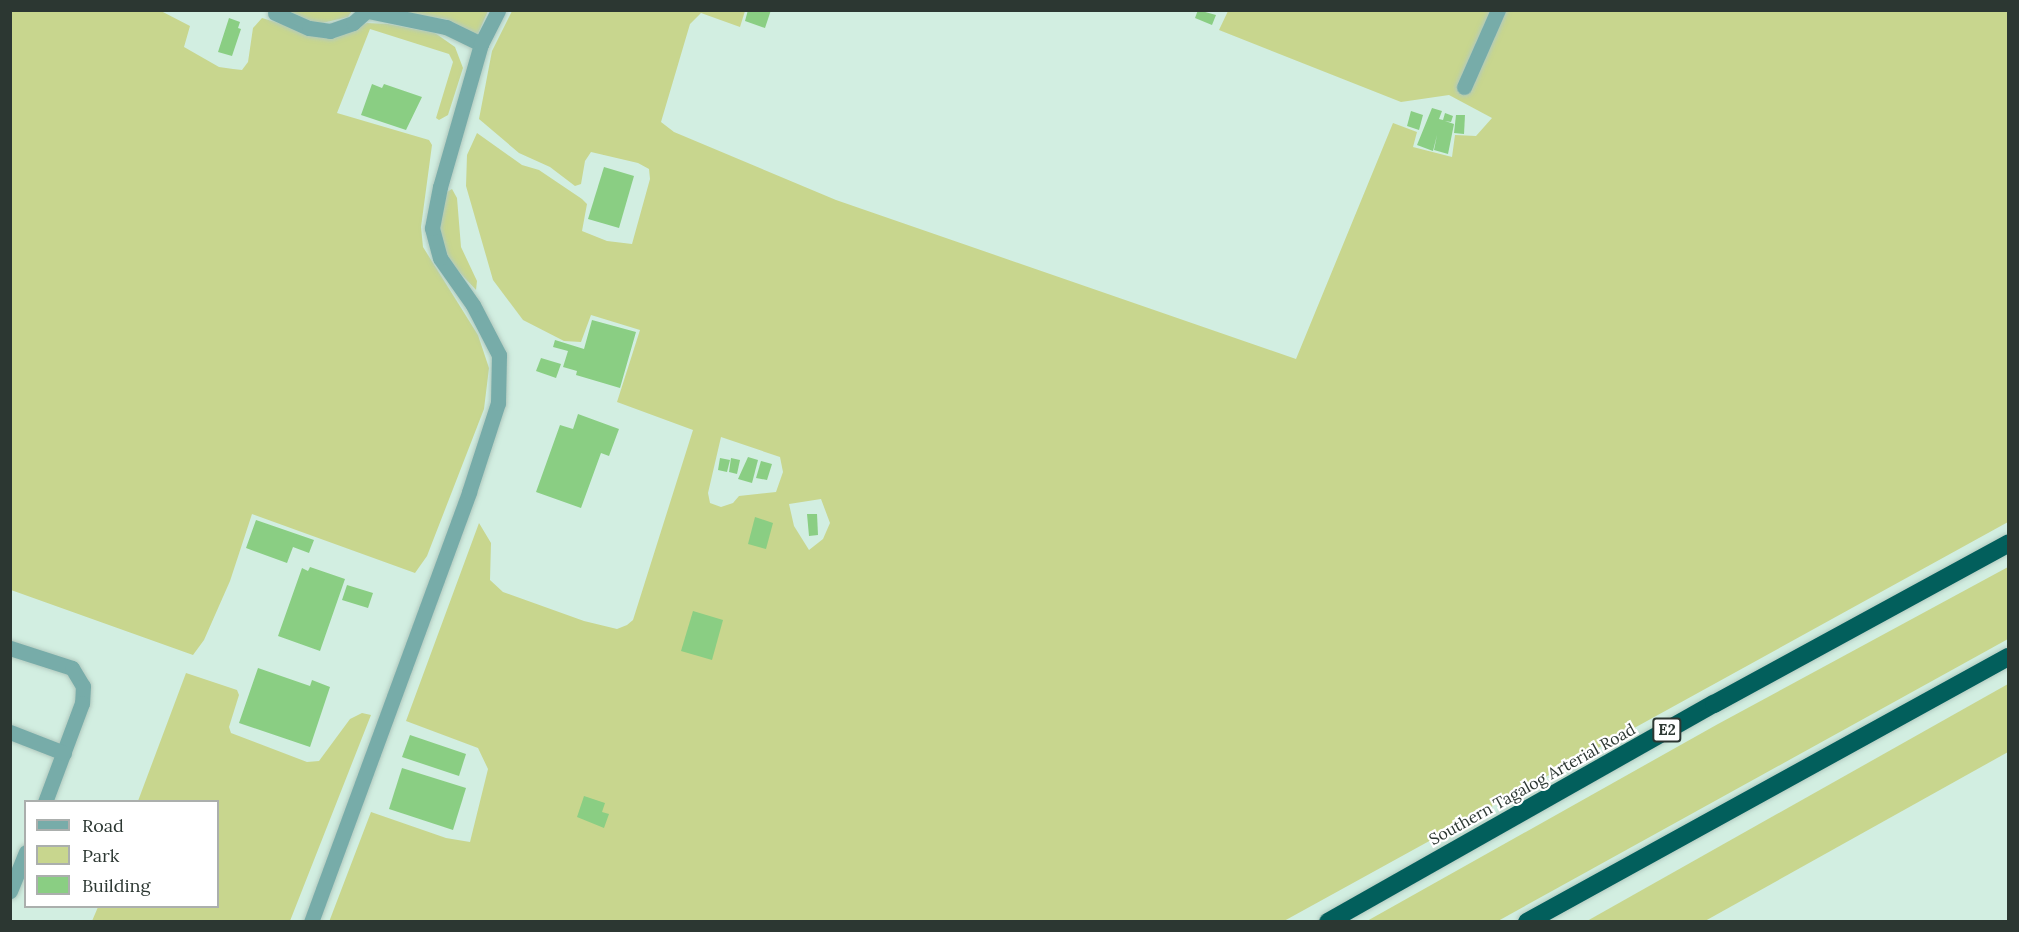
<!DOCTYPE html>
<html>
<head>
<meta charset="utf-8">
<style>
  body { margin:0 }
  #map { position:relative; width:2019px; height:932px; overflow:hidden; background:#d2eee1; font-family:Lora,serif }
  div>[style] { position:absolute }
  .green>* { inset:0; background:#c8d68e }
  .building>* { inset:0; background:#8ace83 }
  .roads { filter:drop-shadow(0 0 2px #b1c9be) drop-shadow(0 0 2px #b1c9be) }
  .lane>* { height:15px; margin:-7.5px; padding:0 7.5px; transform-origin:7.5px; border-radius:7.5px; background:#77aca9 }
  .street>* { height:15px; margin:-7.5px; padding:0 7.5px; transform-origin:7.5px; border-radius:7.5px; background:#77aca9 }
  .highway>* { height:18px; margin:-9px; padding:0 9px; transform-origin:9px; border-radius:9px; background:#025f5c }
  span { translate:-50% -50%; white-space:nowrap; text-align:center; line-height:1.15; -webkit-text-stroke:4.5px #fff; paint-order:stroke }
  .shield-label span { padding:2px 4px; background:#fff; border:2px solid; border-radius:4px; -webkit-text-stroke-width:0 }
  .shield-label { font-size:15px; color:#2c3732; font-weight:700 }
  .street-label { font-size:16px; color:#2c3732 }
  .frame { position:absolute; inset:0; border:12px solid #2c3732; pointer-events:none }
  .legend { position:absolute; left:24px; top:800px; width:195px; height:108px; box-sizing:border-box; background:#fff; border:2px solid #abafad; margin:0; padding:8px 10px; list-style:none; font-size:18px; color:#2c3732 }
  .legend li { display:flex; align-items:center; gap:12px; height:30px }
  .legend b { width:30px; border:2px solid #abafad }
</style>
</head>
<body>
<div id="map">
  <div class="green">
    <div style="clip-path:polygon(11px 11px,161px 11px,190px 26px,184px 47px,219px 67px,233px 69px,242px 70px,248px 62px,253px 28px,262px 18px,328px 38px,367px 23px,388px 24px,435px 33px,455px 47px,463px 68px,448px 115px,439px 120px,436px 118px,453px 62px,449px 54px,370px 29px,337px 113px,429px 140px,432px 145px,421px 227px,423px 247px,478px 335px,489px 368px,484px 409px,427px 556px,415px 573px,252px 514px,230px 581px,204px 640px,193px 655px,11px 590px)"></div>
    <div style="clip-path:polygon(288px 11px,352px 11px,348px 17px,318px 24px)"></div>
    <div style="clip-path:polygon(385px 11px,488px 11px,477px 36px,446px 19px)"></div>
    <div style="clip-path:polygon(evenodd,512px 11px,745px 11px,740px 27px,701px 13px,690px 24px,661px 122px,674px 132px,836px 200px,1296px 359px,1393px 123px,1417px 132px,1413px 147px,1452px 157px,1455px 135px,1476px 136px,1492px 118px,1449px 95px,1401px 102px,1219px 30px,1228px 11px,2008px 11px,2008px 522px,1284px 921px,329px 922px,371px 812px,446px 838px,470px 842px,488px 769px,478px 748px,406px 721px,479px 523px,491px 543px,490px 580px,503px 592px,584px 621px,617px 629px,627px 625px,633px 620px,693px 430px,617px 402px,640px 330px,591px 315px,581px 342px,564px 341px,523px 320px,493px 280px,466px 186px,467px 155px,477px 133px,522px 165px,539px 170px,582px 199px,587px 204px,582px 231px,607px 241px,632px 244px,650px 179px,649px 169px,638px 163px,591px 152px,585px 161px,581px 184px,575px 186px,550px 167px,519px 153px,479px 119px,492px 51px,512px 11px,721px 437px,780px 457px,783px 472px,776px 492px,739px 496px,733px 503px,721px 507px,710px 503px,708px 493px,721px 437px,512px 11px,821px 499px,830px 523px,823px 539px,809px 550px,794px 526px,789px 504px,821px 499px)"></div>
    <div style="clip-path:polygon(452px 189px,457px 198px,461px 247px,477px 281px,476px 290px,449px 261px,441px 243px,440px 221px,447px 192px)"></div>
    <div style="clip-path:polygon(2008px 567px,2008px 639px,1498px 921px,1367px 921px,1718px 724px)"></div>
    <div style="clip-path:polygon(186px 673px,237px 690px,239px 695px,229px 727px,231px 733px,307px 762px,319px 761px,350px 719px,362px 713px,371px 715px,290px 921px,92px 921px,98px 907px,218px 906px,218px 802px,138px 801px)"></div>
    <div style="clip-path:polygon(2008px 684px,2008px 752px,1705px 921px,1587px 921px)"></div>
  </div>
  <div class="building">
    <div style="clip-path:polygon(748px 10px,771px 10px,765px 28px,745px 21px)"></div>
    <div style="clip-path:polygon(1198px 10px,1216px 15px,1212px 25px,1195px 18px)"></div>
    <div style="clip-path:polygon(229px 18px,240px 22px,238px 28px,241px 29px,232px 56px,218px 52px)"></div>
    <div style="clip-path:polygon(372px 84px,382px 88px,384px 84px,422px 97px,406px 130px,361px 115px)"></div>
    <div style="clip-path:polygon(1432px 108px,1442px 111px,1439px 119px,1443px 120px,1445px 113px,1453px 116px,1451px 122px,1445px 121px,1454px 124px,1448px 154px,1434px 150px,1437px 135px,1433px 151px,1417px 145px)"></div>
    <div style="clip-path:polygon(1411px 111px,1423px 115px,1419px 130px,1407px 126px)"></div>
    <div style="clip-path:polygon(1456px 115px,1465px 115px,1464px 134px,1454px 133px)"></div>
    <div style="clip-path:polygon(604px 167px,634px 176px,619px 228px,588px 219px)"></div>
    <div style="clip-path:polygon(592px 320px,636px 332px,620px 388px,576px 375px,577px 371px,563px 367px,568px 351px,553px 347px,555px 340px,584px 349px)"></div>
    <div style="clip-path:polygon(541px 358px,561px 364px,556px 378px,536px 371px)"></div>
    <div style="clip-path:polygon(578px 414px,619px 429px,609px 456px,601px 453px,581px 508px,536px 492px,560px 425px,573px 429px)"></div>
    <div style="clip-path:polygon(748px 457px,758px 460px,752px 483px,738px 479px)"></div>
    <div style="clip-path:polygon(720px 458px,730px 460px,727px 472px,718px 470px)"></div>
    <div style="clip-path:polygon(731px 458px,740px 460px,737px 474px,729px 472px)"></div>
    <div style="clip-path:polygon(761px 461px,772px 464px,767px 480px,756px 478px)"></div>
    <div style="clip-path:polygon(807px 514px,817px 514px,818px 535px,809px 536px)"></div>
    <div style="clip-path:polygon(755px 517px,773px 523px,766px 549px,748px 544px)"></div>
    <div style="clip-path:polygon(256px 520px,314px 540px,309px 553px,293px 547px,287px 563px,246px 548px)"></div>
    <div style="clip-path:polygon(310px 567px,345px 579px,320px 651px,278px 636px,302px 568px,308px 571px)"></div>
    <div style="clip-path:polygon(347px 585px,373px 593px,368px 608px,342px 600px)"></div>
    <div style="clip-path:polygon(693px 611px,723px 620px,712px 660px,681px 651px)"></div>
    <div style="clip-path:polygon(258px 668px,310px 686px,312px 680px,330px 687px,310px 747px,239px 723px)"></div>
    <div style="clip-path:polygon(410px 735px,466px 754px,459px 776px,402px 757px)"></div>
    <div style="clip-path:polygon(402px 768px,466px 788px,453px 830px,389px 809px)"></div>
    <div style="clip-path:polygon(584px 796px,605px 803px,602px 812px,609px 814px,604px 828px,577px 817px)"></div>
  </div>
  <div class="roads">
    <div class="lane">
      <div style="left:275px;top:13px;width:37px;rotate:24deg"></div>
      <div style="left:309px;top:28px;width:21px;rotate:8deg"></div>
      <div style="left:330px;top:31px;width:24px;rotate:-19deg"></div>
      <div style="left:353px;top:23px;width:15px;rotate:-42deg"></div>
      <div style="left:1464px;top:87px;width:84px;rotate:-66.2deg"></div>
    </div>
    <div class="street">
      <div style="left:363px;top:10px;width:85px;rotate:11.6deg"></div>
      <div style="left:446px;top:27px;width:39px;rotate:26deg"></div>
      <div style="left:10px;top:648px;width:65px;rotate:17.9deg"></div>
      <div style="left:72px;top:668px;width:21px;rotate:59deg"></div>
      <div style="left:83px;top:686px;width:17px;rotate:93deg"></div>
      <div style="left:82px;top:703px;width:106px;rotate:110.5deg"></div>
      <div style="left:10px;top:732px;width:58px;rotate:21.3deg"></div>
      <div style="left:10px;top:891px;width:42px;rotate:-67.7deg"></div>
      <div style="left:311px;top:922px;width:458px;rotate:-69.8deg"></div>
      <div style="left:469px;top:492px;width:94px;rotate:-72deg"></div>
      <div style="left:498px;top:403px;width:48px;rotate:-88.8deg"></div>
      <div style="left:499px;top:355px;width:56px;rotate:-117.5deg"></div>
      <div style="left:473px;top:305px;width:57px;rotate:-125.1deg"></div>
      <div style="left:440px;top:258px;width:31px;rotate:-105deg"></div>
      <div style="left:432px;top:228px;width:42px;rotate:-79deg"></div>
      <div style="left:440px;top:187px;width:149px;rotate:-74deg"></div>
      <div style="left:481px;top:44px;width:38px;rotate:-63deg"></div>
    </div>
    <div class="highway">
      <div style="left:1328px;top:922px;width:443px;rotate:-29.5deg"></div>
      <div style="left:1714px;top:704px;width:335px;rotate:-28.6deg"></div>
      <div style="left:1527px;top:922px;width:549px;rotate:-28.85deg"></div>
    </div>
  </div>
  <div class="shield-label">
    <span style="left:1667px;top:730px">E2</span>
  </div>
  <div class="street-label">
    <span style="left:1532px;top:784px;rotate:-29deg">Southern Tagalog Arterial Road</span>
  </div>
  <div class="frame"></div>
  <ul class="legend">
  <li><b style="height:8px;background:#77aca9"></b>Road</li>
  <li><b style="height:16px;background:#c8d68e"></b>Park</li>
  <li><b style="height:16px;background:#8ace83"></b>Building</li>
  </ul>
</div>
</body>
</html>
